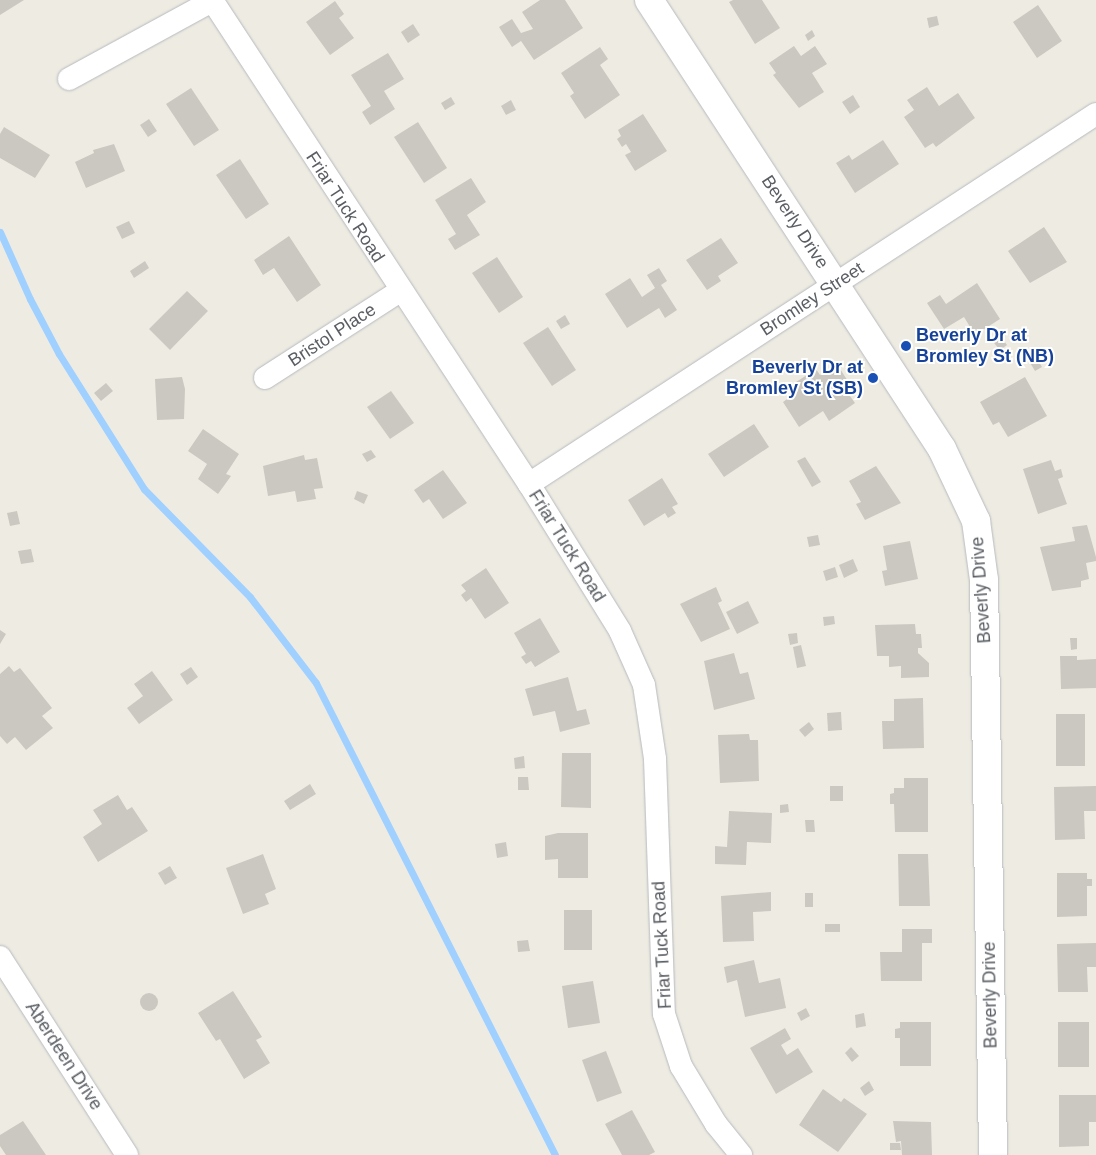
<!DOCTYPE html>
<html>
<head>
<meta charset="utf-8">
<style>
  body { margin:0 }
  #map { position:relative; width:1096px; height:1155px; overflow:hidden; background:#eeece2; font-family:Arial,sans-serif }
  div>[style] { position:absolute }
  .stream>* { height:7px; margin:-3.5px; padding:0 3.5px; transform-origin:3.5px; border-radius:3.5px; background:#a0d0ff }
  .building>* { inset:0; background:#cac8c1 }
  .round { border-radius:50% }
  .roads { filter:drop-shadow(0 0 1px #b7b9bf) drop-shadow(0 0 1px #b7b9bf) }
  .street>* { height:22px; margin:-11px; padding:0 11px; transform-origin:11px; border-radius:11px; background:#fff }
  .secondary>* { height:28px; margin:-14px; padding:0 14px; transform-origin:14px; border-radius:14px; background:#fff }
  .dots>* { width:14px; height:14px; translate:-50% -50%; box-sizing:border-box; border:2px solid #fff; border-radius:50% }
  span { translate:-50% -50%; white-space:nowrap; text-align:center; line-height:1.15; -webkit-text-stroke:4px #fff; paint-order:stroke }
  .street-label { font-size:18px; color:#5a5e63 }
  .transit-label { font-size:18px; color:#164399; font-weight:700 }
  .left { translate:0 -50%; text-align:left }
  .right { translate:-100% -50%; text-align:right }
</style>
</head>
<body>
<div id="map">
  <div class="stream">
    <div style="left:0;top:232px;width:73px;rotate:65.9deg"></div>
    <div style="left:30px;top:299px;width:62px;rotate:62.2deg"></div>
    <div style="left:59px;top:354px;width:160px;rotate:57.8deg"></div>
    <div style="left:144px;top:489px;width:151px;rotate:45.5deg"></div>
    <div style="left:250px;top:597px;width:108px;rotate:52.5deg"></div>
    <div style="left:316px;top:683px;width:529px;rotate:63.14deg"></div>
  </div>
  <div class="building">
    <div style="clip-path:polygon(0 0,24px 0,0 15px)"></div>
    <div style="clip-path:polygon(540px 0,565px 0,583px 28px,534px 60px,521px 41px,512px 47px,499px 27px,512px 19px,521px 33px,533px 29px,522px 12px)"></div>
    <div style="clip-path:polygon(733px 0,762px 0,780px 28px,755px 44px,729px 2px)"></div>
    <div style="clip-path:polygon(335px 1px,344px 14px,339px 18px,354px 38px,330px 55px,306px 22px)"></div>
    <div style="clip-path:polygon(1038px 5px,1062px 41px,1037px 58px,1013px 22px)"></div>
    <div style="clip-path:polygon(937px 16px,939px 25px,929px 28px,927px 18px)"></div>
    <div style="clip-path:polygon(413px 24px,420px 35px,408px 43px,401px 32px)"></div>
    <div style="clip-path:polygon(812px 30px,815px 36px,808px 41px,805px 35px)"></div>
    <div style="clip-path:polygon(794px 46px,801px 56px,815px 46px,827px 64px,812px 73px,824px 92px,799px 108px,773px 75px,776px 73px,769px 63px)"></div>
    <div style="clip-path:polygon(600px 47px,608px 59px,600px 65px,620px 95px,585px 119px,570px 96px,574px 93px,561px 73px)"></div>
    <div style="clip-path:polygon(388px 53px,404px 79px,384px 91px,395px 109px,370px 125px,362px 112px,371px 106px,351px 75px)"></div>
    <div style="clip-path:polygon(927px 87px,939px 106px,958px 93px,975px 118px,936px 147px,933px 143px,925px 148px,904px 117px,914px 110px,907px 100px)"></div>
    <div style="clip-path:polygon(191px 88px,219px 130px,194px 146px,166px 104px)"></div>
    <div style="clip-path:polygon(853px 95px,860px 107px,850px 114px,842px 102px)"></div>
    <div style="clip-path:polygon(451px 97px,455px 104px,445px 110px,441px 103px)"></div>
    <div style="clip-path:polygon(511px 100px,516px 110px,506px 115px,501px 106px)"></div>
    <div style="clip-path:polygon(643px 114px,667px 151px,635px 171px,625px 155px,631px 152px,626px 144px,622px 147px,617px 139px,621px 136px,618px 130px)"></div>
    <div style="clip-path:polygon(149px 119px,157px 131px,148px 137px,140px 125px)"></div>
    <div style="clip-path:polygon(418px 122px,447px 168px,424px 183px,394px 137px)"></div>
    <div style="clip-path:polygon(4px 127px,50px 155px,35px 178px,0 158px,0 134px)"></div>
    <div style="clip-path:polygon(883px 140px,899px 164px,855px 193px,836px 163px,849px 155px,852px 160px)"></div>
    <div style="clip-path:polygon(114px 144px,125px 171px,86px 188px,75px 162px,94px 153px,93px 150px)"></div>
    <div style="clip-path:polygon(240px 159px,269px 204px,246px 219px,216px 175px)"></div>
    <div style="clip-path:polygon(471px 178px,486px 202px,467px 215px,480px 235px,455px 250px,448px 239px,456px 234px,435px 200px)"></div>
    <div style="clip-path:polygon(129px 221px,135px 233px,122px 239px,116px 227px)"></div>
    <div style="clip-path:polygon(1044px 227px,1067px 262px,1030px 283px,1008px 251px)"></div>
    <div style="clip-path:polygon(289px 236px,321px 285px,297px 302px,274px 268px,263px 275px,254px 260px)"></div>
    <div style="clip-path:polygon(721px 238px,738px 263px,718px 276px,721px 281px,707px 290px,686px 260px)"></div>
    <div style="clip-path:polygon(497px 257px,523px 297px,499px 313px,472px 273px)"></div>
    <div style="clip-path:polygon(145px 261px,149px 268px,134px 278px,130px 271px)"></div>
    <div style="clip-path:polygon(659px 268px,667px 281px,661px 285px,677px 310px,665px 318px,659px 308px,627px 328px,605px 294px,630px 278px,642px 297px,655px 288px,647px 275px)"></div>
    <div style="clip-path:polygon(977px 283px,1000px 319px,975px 335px,964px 317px,944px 329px,927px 303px,940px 295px,946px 304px)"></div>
    <div style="clip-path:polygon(187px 291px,208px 311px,170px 350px,149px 329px)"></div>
    <div style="clip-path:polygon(565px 315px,570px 324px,561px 329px,556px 321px)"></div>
    <div style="clip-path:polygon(548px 327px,576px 370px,552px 386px,523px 343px)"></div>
    <div style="clip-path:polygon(1001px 337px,1007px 345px,1000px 350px,994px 343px)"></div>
    <div style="clip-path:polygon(1036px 357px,1042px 367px,1035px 371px,1029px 361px)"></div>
    <div style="clip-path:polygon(837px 364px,851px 386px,847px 392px,855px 403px,829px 421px,823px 411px,799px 427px,783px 402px,798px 391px,793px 384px,816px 369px,820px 375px)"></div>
    <div style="clip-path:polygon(182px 377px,185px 389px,184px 419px,157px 420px,155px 379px)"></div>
    <div style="clip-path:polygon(1025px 377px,1047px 416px,1008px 437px,999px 422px,993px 425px,980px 402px)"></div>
    <div style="clip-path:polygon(106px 383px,113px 391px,101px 401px,94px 393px)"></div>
    <div style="clip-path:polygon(391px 391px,414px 423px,390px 439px,367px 407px)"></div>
    <div style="clip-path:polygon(754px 424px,769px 447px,724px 477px,708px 454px)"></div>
    <div style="clip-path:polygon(203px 429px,239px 454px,226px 474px,231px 476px,218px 494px,198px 479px,207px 464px,188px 451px)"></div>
    <div style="clip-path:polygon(371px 450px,376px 457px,367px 462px,362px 454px)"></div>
    <div style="clip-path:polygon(304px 455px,305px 460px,317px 458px,323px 488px,314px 489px,316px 499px,297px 502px,295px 491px,268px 496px,263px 466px)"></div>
    <div style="clip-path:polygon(805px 457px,821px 482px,812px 487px,797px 461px)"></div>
    <div style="clip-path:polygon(1051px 460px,1055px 471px,1061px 469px,1063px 477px,1058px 479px,1067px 504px,1038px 514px,1023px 469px)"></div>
    <div style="clip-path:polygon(876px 466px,901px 503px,865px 520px,856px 504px,861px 502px,849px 481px)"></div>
    <div style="clip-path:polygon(443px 470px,467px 503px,443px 519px,429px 499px,423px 503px,414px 490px)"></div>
    <div style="clip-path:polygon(662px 478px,678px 504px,672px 507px,676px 513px,668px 518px,665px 513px,644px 526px,628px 500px)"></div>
    <div style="clip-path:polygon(357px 491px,368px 495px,364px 504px,354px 499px)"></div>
    <div style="clip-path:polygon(17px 511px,20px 524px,10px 526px,7px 513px)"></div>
    <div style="clip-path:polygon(1087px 525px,1096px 557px,1096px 561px,1086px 563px,1089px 579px,1081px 581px,1081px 587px,1052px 591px,1040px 547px,1075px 541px,1072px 527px)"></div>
    <div style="clip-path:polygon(818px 535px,820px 545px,809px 547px,807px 537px)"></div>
    <div style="clip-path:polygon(910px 541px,918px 579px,885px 586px,882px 571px,887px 570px,883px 546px)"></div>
    <div style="clip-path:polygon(31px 549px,34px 562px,21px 564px,18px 551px)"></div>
    <div style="clip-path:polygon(853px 559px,858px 571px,844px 578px,839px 565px)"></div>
    <div style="clip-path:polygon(835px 567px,838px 577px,826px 581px,823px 571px)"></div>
    <div style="clip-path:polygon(486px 568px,509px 603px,485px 619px,471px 598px,466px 602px,461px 595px,466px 591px,461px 585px)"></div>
    <div style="clip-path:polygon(716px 587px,722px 601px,718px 603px,730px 629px,701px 642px,680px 604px)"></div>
    <div style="clip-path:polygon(748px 601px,759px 623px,737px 634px,726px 612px)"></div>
    <div style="clip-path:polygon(834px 616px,835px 624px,824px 626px,823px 617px)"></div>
    <div style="clip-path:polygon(540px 618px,560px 652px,535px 667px,531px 661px,526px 664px,521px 657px,526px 654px,514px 633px)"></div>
    <div style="clip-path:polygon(915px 624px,916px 634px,921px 634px,922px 648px,918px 648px,918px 653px,929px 663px,929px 677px,901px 678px,901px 666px,889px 667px,889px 656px,877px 656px,875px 625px)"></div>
    <div style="clip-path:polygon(0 630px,6px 634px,0 644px)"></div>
    <div style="clip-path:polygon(797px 633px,798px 643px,790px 645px,788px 634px)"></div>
    <div style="clip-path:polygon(1070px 638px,1077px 638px,1077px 649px,1071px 650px)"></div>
    <div style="clip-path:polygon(801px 645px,806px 666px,797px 668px,793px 647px)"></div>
    <div style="clip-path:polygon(734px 653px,740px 674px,748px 672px,755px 699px,714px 710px,704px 661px)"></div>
    <div style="clip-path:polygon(1060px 656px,1077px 656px,1077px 660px,1096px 659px,1096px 688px,1061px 689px)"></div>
    <div style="clip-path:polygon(9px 666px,14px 672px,20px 668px,52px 708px,42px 716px,53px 728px,26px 750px,15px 737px,7px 744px,0 736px,0 674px)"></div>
    <div style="clip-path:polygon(191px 667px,198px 677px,187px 685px,180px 674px)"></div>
    <div style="clip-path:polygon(152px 671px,173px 700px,139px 724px,127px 708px,143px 696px,134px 684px)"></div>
    <div style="clip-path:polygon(568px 677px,577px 711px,586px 709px,590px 724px,560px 732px,555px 711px,533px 716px,525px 689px)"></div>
    <div style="clip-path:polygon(923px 698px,924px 748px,883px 749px,882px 721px,894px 721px,894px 699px)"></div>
    <div style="clip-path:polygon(841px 712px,842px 730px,828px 731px,827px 713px)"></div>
    <div style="clip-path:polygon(1056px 714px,1085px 714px,1085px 766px,1056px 766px)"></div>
    <div style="clip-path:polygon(809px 722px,814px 729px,805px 737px,799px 730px)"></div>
    <div style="clip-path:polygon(749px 734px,750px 740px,758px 740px,759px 781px,720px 783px,718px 735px)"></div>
    <div style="clip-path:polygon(562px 753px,591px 753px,591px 808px,561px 807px)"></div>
    <div style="clip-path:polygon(524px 756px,525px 768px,515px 769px,514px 758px)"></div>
    <div style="clip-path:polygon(518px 777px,528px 777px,529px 790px,518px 790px)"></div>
    <div style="clip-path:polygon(904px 778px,928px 778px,928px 832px,895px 832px,894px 804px,890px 804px,890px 794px,894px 793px,894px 788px,904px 788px)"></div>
    <div style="clip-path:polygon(310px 784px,316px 794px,290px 810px,284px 801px)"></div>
    <div style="clip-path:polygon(830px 786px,843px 786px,843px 801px,830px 801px)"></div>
    <div style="clip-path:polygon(1096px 786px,1096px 811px,1084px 811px,1085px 839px,1055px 840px,1054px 787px)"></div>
    <div style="clip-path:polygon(118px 795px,127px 810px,132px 807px,148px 831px,98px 862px,83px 837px,102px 824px,93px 810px)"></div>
    <div style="clip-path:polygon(788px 804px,789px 812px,780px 813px,780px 805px)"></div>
    <div style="clip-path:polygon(729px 811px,772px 813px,771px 843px,747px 842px,746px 865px,715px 864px,715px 846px,727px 847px)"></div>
    <div style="clip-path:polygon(805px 820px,814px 820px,815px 832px,806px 832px)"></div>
    <div style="clip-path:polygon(558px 833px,588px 833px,588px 878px,558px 878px,558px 859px,545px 860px,545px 836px)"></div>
    <div style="clip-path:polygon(506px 842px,508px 856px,497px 858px,495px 844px)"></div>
    <div style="clip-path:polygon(263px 854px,276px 889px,265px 894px,269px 904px,243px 914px,226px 868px)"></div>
    <div style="clip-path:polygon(898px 854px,928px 854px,930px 906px,899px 906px)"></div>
    <div style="clip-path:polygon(170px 866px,177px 878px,165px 885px,158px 873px)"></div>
    <div style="clip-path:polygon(1057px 873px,1087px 873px,1087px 879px,1092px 879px,1092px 886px,1087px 886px,1087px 916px,1057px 917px)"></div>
    <div style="clip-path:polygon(771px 892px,771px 911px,753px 912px,754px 941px,723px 942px,721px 896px)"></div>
    <div style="clip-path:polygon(805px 893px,813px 893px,813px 907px,805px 907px)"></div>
    <div style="clip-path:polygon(564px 910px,592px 910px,592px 950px,564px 950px)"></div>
    <div style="clip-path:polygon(825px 924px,840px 924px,840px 932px,825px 932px)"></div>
    <div style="clip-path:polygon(902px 929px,932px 929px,932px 943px,922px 943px,922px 981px,881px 981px,880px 952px,902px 952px)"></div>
    <div style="clip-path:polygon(528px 940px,530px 951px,518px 952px,517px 941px)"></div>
    <div style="clip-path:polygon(1096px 943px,1096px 967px,1087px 967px,1088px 992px,1058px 992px,1057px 944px)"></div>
    <div style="clip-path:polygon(754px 960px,759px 983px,780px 978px,786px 1008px,745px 1017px,737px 980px,727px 983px,724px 967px)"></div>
    <div style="clip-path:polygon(593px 981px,600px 1023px,568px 1028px,562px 986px)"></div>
    <div style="clip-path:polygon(233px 991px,262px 1037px,256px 1040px,270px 1063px,244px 1079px,220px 1039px,216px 1041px,198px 1013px)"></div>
    <div class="round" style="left:140px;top:993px;width:18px;height:18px"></div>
    <div style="clip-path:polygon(806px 1008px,810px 1016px,801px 1021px,797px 1013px)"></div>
    <div style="clip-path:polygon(864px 1013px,866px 1026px,856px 1028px,855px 1015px)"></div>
    <div style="clip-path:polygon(900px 1022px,931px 1022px,931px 1066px,900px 1066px,900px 1038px,895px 1038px,895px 1029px,900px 1028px)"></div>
    <div style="clip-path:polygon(1058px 1022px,1089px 1022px,1089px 1067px,1058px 1067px)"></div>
    <div style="clip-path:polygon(785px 1028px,791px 1039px,781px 1045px,787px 1055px,798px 1048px,813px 1072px,776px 1094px,750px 1048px)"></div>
    <div style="clip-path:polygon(851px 1047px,859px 1056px,852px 1062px,845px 1053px)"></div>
    <div style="clip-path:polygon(606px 1051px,622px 1093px,597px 1102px,582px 1060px)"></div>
    <div style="clip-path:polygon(869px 1081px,874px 1090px,865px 1096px,860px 1088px)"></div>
    <div style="clip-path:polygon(823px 1089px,841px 1102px,844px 1098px,867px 1114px,838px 1152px,799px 1125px)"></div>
    <div style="clip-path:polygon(1059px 1095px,1096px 1095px,1096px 1122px,1089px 1122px,1089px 1146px,1059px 1147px)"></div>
    <div style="clip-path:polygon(632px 1110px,655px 1152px,649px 1155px,622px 1155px,605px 1124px)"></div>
    <div style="clip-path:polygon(23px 1121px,46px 1155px,6px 1155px,0 1146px,0 1135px)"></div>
    <div style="clip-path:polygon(893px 1121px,931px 1122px,932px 1155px,902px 1155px,901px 1141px,896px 1142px)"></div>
    <div style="clip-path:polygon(890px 1143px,900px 1143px,901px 1150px,890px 1150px)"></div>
  </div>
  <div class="roads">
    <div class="street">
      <div style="left:212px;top:0;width:579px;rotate:56.78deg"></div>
      <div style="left:529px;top:484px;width:173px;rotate:58.2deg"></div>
      <div style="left:620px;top:631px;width:59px;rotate:66deg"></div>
      <div style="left:644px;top:685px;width:75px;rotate:81.5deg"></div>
      <div style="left:655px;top:759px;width:255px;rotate:88deg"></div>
      <div style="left:664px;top:1014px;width:55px;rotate:71.9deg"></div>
      <div style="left:681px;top:1066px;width:68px;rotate:58.9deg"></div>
      <div style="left:716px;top:1124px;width:40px;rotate:51deg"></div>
      <div style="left:69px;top:79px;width:163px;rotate:-28.6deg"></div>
      <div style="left:265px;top:378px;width:161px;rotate:-32.8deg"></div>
      <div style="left:529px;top:484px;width:677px;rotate:-33.13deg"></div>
      <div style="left:0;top:957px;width:235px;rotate:57.3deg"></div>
    </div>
    <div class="secondary">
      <div style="left:649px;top:0;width:536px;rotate:56.87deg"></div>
      <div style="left:942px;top:449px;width:80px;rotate:64.7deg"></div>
      <div style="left:976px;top:521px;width:60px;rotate:82.3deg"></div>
      <div style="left:984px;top:580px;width:575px;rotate:89.1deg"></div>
    </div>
  </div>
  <div class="dots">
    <div style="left:906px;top:346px;background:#1a4fb4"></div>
    <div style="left:873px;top:378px;background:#1a4fb4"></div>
  </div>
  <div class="street-label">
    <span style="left:345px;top:207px;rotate:57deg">Friar Tuck Road</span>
    <span style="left:795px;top:222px;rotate:57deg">Beverly Drive</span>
    <span style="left:812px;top:299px;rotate:-33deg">Bromley Street</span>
    <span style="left:332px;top:335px;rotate:-33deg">Bristol Place</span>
    <span style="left:567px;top:546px;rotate:58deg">Friar Tuck Road</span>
    <span style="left:981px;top:590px;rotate:-94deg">Beverly Drive</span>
    <span style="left:662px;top:945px;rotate:-93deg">Friar Tuck Road</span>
    <span style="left:990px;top:995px;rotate:-91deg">Beverly Drive</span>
    <span style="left:64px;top:1056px;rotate:57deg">Aberdeen Drive</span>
  </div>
  <div class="transit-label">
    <span class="left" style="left:916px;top:346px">Beverly Dr at<br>Bromley St (NB)</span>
    <span class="right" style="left:863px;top:378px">Beverly Dr at<br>Bromley St (SB)</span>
  </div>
</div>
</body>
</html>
